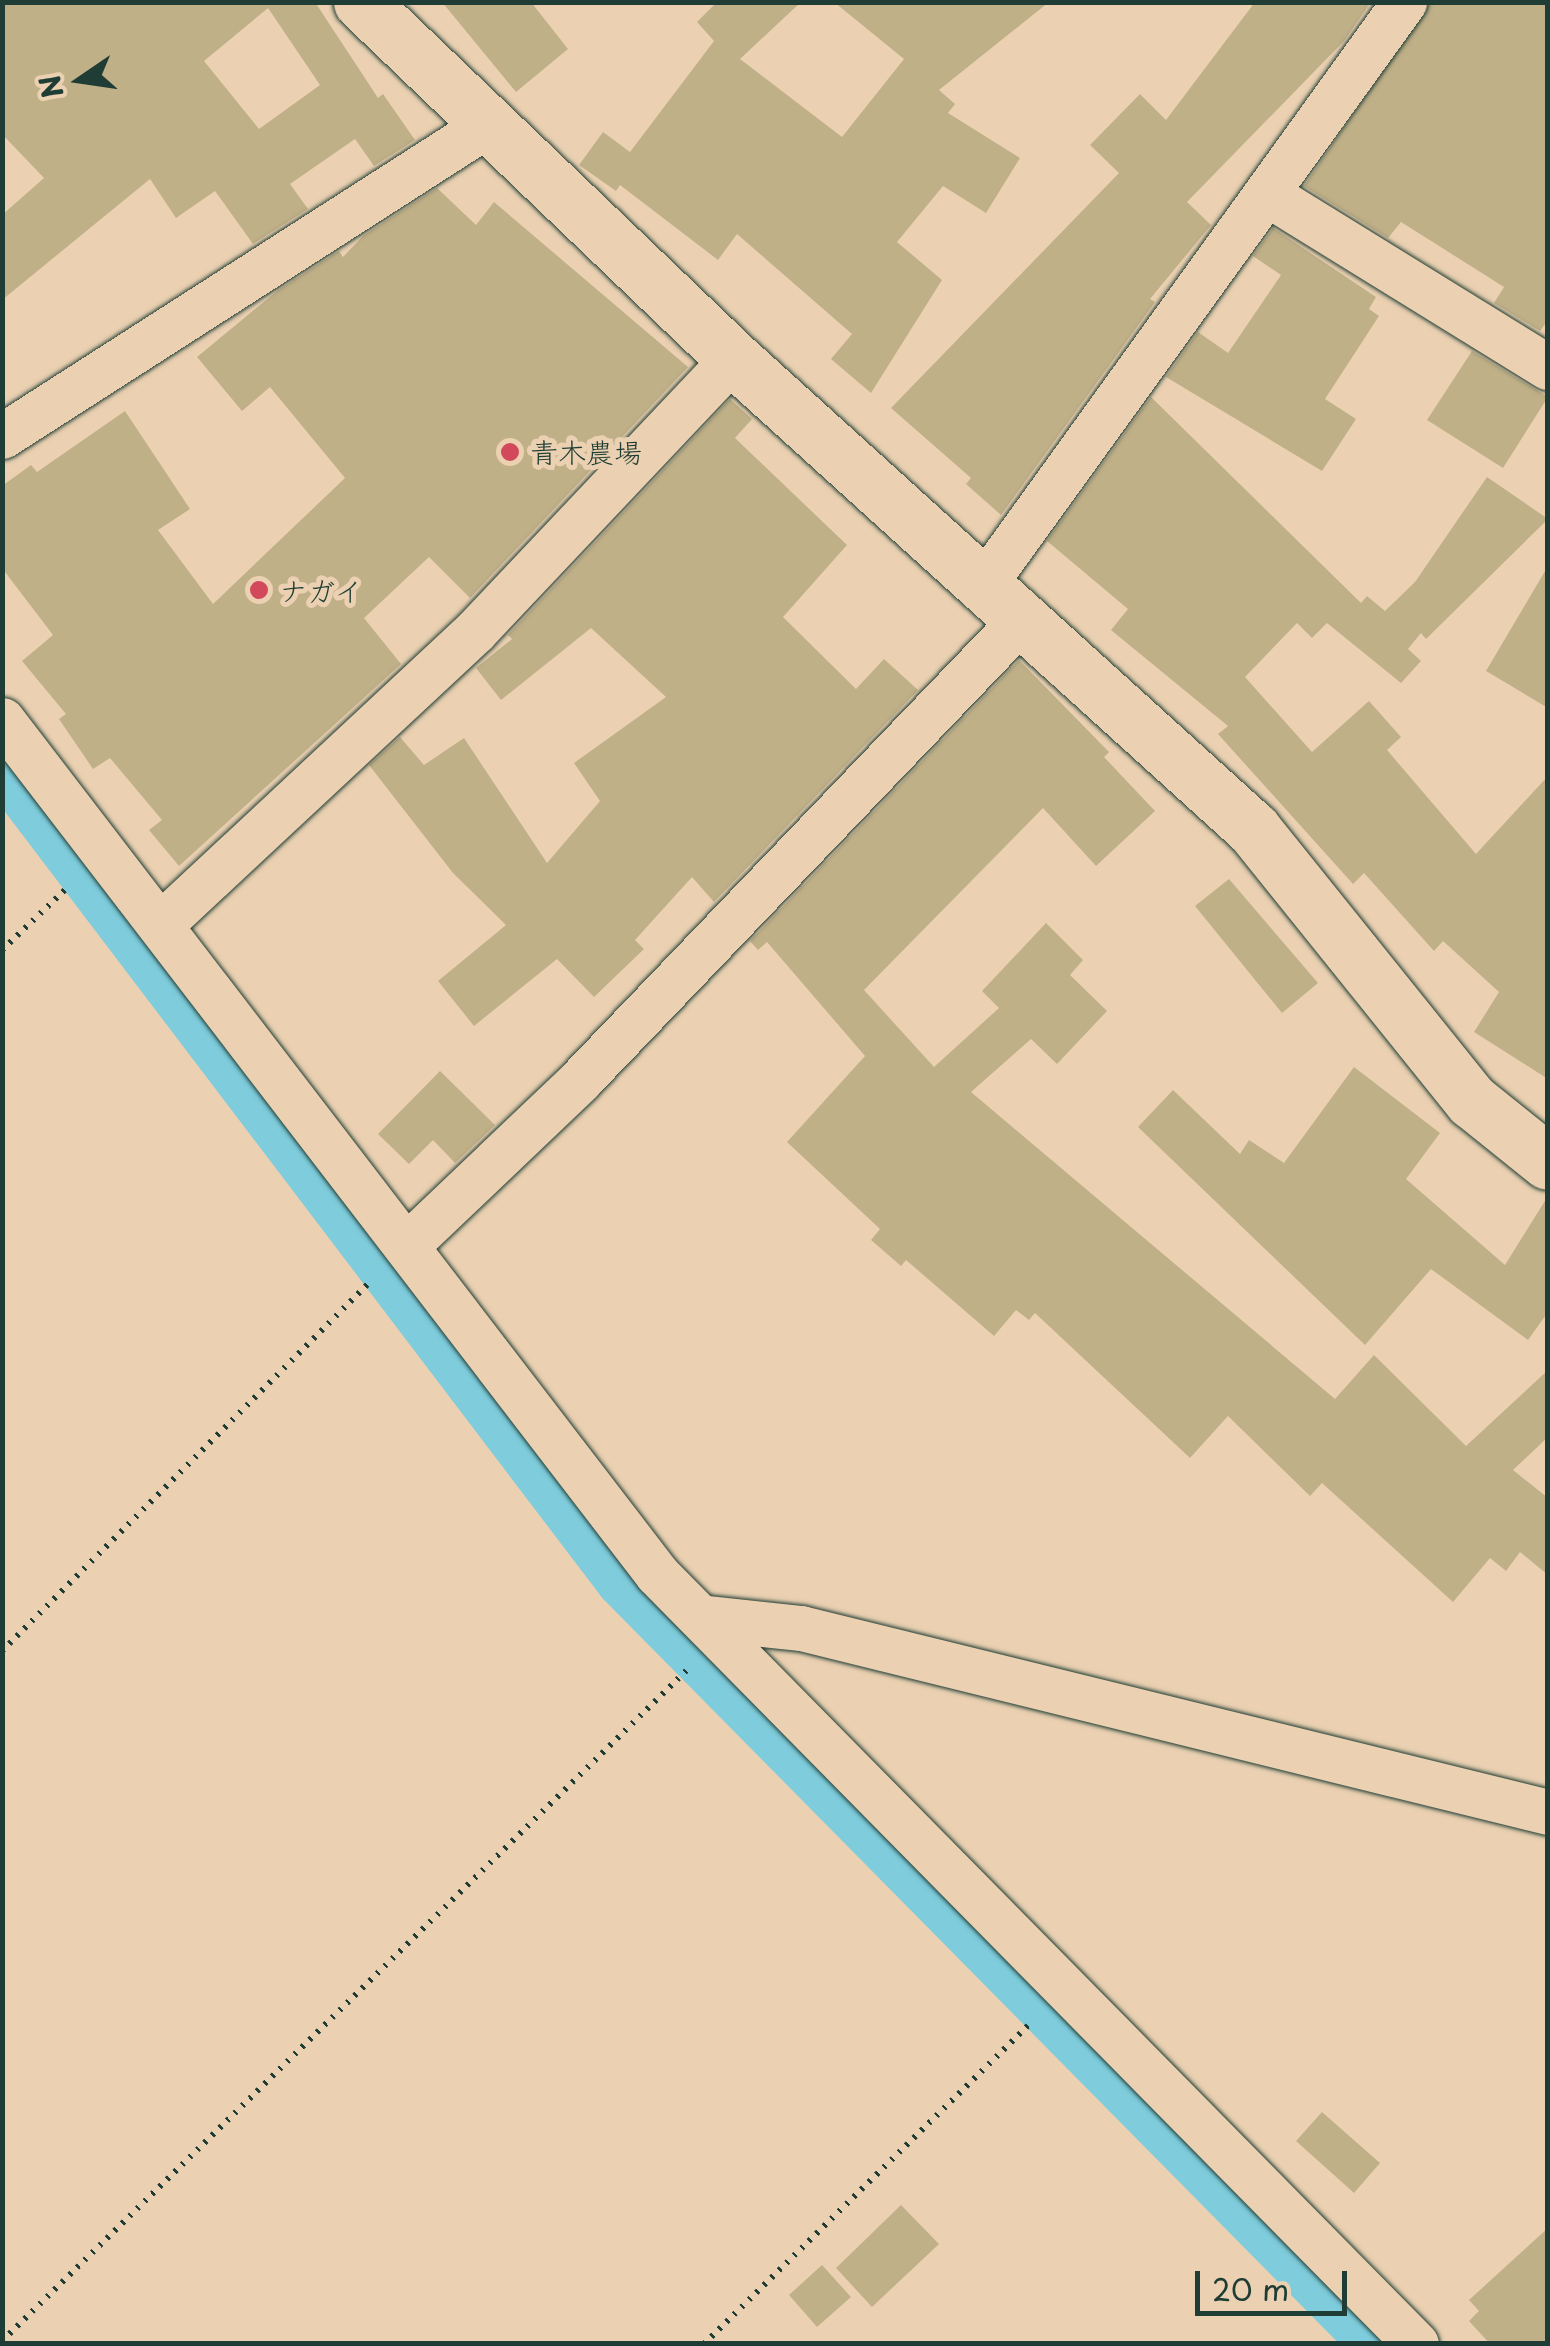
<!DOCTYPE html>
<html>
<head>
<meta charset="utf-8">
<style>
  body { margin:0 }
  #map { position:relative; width:1550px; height:2346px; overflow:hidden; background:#ebd1b2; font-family:"Playpen Sans","Klee One",sans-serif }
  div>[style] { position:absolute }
  .canal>* { height:52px; margin:-26px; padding:0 26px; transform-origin:26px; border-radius:26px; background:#7eccdc }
  .building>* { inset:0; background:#c0b088 }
  .path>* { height:6px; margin-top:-3px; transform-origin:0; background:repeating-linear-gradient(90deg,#1f3d34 0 2.5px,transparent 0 10.5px) }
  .roads { filter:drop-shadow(0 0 2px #1f3d34) drop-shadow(0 0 2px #1f3d34) }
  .minor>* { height:45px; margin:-22.5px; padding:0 22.5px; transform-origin:22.5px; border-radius:22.5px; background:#ebd1b2 }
  .tertiary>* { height:55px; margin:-27.5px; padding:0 27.5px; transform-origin:27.5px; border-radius:27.5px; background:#ebd1b2 }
  .dots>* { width:28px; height:28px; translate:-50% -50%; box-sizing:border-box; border:5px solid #ebd1b2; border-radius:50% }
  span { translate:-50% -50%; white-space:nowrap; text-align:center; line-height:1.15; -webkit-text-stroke:10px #ebd1b2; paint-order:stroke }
  .poi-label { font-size:28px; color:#1f3d34 }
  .left { translate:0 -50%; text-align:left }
  .frame { position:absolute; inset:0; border:5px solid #1f3d34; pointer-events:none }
  .north { position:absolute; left:30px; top:30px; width:100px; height:100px; -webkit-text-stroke:8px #ebd1b2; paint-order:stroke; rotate:257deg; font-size:28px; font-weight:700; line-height:40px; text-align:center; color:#1f3d34 }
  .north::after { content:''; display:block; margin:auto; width:35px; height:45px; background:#1f3d34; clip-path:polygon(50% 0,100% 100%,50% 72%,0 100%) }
  .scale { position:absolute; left:1195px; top:2271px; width:152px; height:45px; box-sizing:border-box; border:5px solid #1f3d34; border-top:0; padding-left:12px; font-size:30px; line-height:35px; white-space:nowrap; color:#1f3d34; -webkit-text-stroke:8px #ebd1b2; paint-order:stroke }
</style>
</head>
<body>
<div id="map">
  <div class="canal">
    <div style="left:2px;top:765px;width:1025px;rotate:52.77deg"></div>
    <div style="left:622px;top:1581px;width:1073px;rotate:45.34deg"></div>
  </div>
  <div class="building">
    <div style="clip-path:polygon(evenodd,2px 2px,315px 2px,378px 98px,383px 94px,415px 140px,374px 166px,355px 139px,290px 184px,308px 209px,253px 244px,215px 191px,176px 218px,150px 179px,2px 300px,2px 215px,44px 178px,2px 134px,2px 2px,268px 8px,320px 85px,259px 129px,204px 61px,268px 8px)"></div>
    <div style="clip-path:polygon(442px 2px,531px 2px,568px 49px,516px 92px)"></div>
    <div style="clip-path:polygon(717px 2px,801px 2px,740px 59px,842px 137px,904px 59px,834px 2px,1049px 2px,939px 90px,955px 104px,948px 113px,1020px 158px,986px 213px,943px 186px,897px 242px,942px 280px,871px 393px,831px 359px,852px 334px,737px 234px,718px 260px,620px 185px,616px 191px,579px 165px,603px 132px,630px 152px,714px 41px,697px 22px)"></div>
    <div style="clip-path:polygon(1255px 2px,1371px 2px,1344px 41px,1187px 202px,1211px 225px,1150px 299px,1155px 302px,1001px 515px,966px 484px,971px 478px,891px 408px,1119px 173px,1090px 145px,1140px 94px,1166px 120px)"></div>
    <div style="clip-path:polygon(1430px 2px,1548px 2px,1548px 320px,1540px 331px,1494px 303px,1504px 287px,1401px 222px,1388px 238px,1304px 186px)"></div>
    <div style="clip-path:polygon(437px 188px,476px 225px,494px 202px,688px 367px,470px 598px,429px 557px,364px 618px,401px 664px,179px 866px,149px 830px,162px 820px,110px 758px,93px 769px,59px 719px,66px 714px,22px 661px,53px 635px,2px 568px,2px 486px,31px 465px,37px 472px,125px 411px,190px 509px,158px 530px,213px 604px,345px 478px,270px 387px,242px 411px,197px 357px,277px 291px,339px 251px,343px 257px,363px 236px)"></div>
    <div style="clip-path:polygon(1273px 228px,1376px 297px,1369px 309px,1379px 316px,1325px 399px,1356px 419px,1322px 471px,1166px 377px,1198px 332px,1228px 353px,1281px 275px,1253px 256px)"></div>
    <div style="clip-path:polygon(1472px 351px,1548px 397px,1503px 468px,1427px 420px)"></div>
    <div style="clip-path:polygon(1151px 397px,1361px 603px,1367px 596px,1385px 611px,1415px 582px,1487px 477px,1548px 519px,1426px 639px,1421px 633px,1408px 649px,1421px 661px,1401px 683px,1327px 623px,1312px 638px,1297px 623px,1245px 677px,1312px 752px,1369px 701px,1401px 737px,1387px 750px,1476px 854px,1548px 776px,1548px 1079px,1474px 1032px,1499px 992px,1443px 941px,1434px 951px,1364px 873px,1353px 884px,1218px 734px,1228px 726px,1111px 630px,1128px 609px,1047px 541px)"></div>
    <div style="clip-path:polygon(730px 399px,752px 419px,735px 438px,847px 545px,783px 617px,856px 689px,884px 659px,918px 690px,714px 902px,692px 877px,635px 940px,644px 949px,594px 997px,557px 959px,474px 1026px,438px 981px,506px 925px,453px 873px,369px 765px,400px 737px,424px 765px,464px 738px,547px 863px,600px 801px,574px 763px,666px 697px,591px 628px,501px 700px,476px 668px,512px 639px,508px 635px)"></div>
    <div style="clip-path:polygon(1548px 566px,1548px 708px,1486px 671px)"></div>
    <div style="clip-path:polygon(1019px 660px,1109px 752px,1104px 757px,1155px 811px,1096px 866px,1043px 808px,864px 990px,934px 1067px,999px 1008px,982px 991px,1046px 923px,1083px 960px,1070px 975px,1107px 1011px,1057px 1064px,1031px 1039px,971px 1092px,1335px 1399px,1374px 1355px,1466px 1446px,1548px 1370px,1548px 1437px,1513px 1470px,1548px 1498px,1548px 1575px,1520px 1552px,1506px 1571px,1490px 1558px,1453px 1602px,1322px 1483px,1310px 1496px,1228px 1416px,1190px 1458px,1035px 1313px,1029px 1320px,1016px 1310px,994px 1336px,906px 1260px,901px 1266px,871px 1240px,880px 1229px,787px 1142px,865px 1056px,767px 942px,758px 950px,750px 941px)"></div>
    <div style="clip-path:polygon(1229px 879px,1318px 983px,1282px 1013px,1195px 906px)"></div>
    <div style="clip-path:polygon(1354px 1067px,1440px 1133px,1406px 1179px,1505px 1265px,1548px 1196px,1548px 1312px,1528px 1340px,1431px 1269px,1365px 1345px,1138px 1127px,1173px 1090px,1240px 1154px,1249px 1140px,1284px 1163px)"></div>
    <div style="clip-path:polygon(440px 1071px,495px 1125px,455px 1163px,433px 1140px,409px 1164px,378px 1134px)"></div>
    <div style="clip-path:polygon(1322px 2112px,1380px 2163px,1354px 2193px,1296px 2141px)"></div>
    <div style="clip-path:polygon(901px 2205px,939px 2244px,872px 2307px,836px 2268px)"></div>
    <div style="clip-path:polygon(1548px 2228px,1548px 2344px,1490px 2344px,1469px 2321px,1479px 2311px,1469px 2300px)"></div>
    <div style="clip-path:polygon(822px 2265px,851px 2297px,817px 2327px,789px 2295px)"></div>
  </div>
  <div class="path">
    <div style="left:2px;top:950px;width:94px;rotate:-43.7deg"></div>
    <div style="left:2px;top:1651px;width:524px;rotate:-45.08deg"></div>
    <div style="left:2px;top:2341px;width:959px;rotate:-44.41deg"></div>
    <div style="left:704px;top:2344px;width:458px;rotate:-44.5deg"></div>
  </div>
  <div class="roads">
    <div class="minor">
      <div style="left:1269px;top:195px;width:328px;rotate:31.7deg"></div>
      <div style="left:2px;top:436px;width:576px;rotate:-32.67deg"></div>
      <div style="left:984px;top:584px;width:718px;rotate:-54.18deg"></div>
      <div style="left:2px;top:720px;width:1076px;rotate:52.51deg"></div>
      <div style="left:657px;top:1574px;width:1081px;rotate:45.41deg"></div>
      <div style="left:162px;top:923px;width:429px;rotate:-43deg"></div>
      <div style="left:476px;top:630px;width:374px;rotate:-46.6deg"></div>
      <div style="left:407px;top:1245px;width:239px;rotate:-43.6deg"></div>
      <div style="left:580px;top:1080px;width:639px;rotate:-46.21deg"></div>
      <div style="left:706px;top:1618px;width:96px;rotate:6deg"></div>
      <div style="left:801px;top:1628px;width:769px;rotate:13.84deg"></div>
    </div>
    <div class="tertiary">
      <div style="left:361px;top:2px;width:515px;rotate:43.74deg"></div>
      <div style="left:733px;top:358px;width:702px;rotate:42.17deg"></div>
      <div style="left:1253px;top:829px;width:349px;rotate:51.2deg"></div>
      <div style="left:1472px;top:1101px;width:97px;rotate:38.8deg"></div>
    </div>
  </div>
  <div class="dots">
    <div style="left:510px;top:452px;background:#d1495b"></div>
    <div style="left:259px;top:590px;background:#d1495b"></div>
  </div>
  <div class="poi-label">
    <span class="left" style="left:530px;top:452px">青木農場</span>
    <span class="left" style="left:279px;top:590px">ナガイ</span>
  </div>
  <div class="frame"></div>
  <div class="north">N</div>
  <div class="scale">20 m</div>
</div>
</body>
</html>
